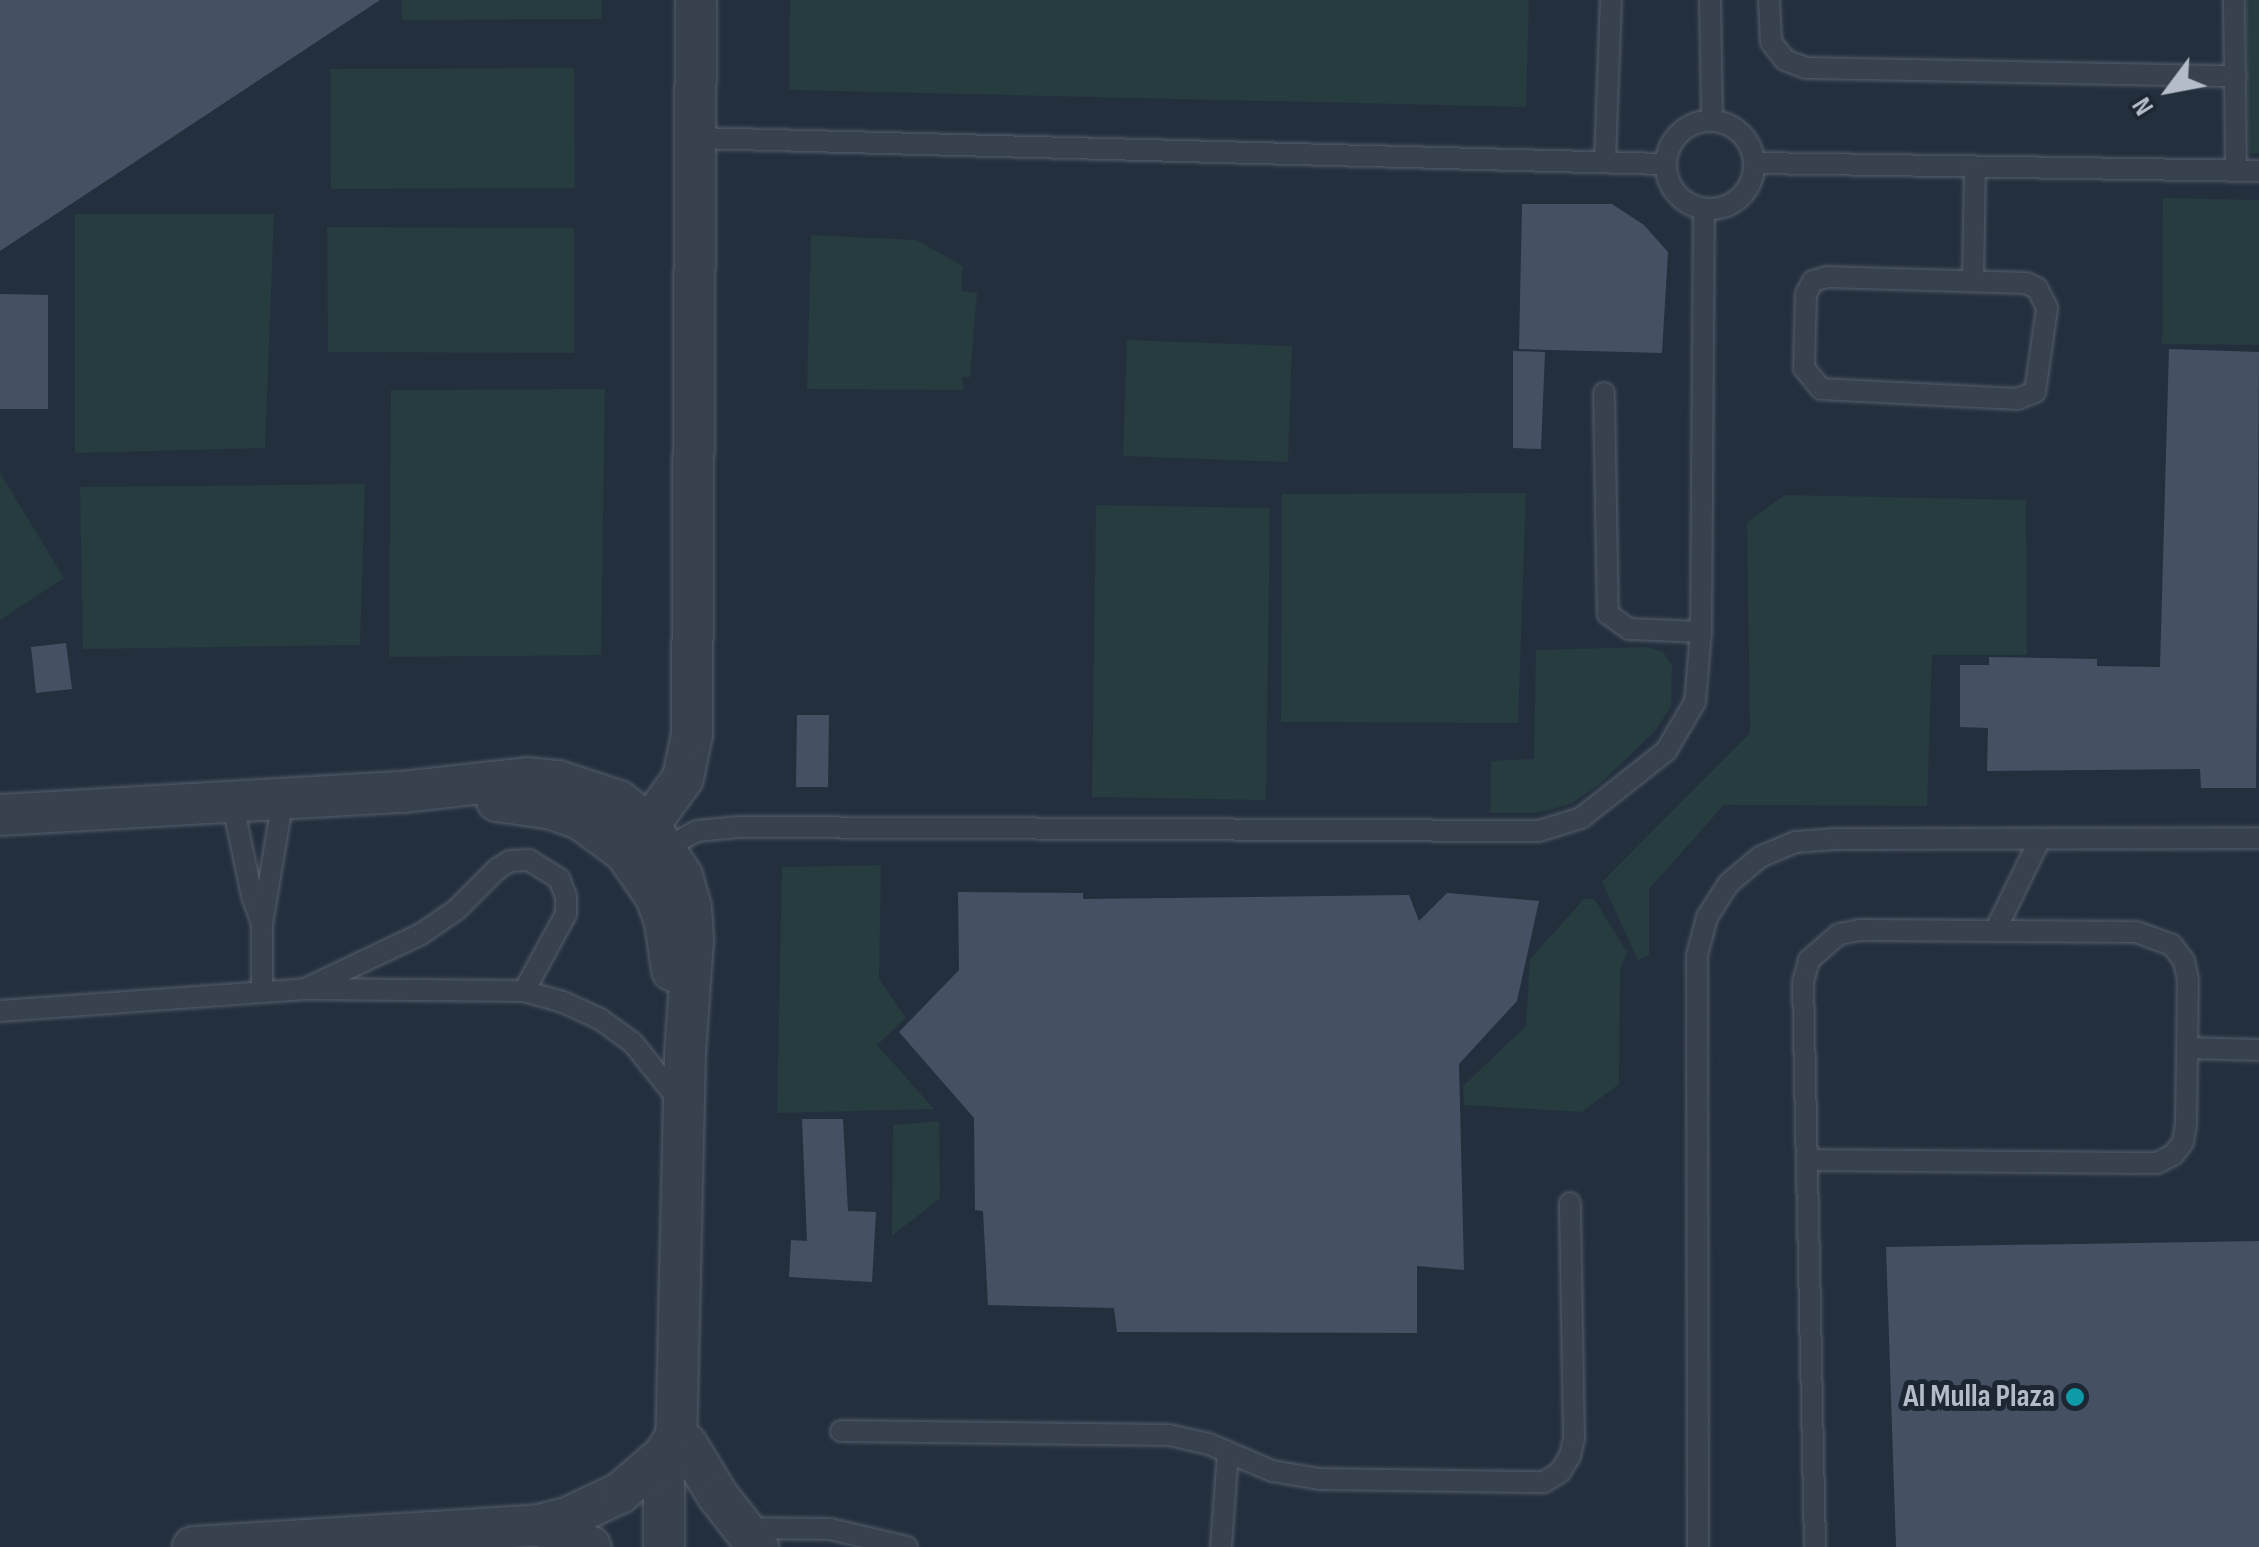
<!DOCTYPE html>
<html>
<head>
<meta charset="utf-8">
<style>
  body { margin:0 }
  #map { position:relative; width:2259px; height:1547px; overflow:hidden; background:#242f3e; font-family:"Sofia Sans Condensed",sans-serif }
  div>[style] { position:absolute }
  .green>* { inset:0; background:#263c3f }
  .building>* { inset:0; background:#455162 }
  .roads { filter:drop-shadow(0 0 2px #565f6c) drop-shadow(0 0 2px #565f6c) }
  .service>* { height:20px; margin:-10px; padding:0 10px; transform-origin:10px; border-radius:10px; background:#38414e }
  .service>.ring { margin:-10px; padding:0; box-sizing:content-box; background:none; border:20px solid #38414e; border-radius:50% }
  .minor>* { height:40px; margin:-20px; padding:0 20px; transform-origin:20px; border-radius:20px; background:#38414e }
  .dots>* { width:28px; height:28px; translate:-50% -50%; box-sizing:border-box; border:5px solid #1d2633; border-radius:50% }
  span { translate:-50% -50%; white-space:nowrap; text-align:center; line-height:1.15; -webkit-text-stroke:10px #1d2633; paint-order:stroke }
  .poi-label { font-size:32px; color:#b4bcc9; font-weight:700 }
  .right { translate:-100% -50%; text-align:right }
  .north { position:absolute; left:2119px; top:40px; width:100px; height:100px; -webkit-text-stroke:8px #1d2633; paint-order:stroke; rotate:238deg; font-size:28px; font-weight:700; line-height:40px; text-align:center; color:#b4bcc9 }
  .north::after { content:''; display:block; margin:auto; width:35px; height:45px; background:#b4bcc9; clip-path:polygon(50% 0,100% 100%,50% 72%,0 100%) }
</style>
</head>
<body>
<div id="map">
  <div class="green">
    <div style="clip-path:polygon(402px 0,602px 0,602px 19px,402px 20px)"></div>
    <div style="clip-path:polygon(790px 0,1529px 0,1526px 107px,789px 90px)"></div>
    <div style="clip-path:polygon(2246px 0,2259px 0,2259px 153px,2249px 154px)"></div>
    <div style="clip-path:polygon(574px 68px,575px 188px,331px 189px,330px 69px)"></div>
    <div style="clip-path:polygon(2163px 198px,2259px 200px,2259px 345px,2162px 344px)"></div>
    <div style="clip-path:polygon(75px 214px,274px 214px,265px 448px,75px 453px)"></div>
    <div style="clip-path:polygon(327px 227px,574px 228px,574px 353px,328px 352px)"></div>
    <div style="clip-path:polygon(811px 235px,916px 240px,963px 266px,961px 291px,977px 293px,970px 377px,962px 378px,964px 390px,807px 389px)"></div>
    <div style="clip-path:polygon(1127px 340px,1292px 346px,1288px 462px,1123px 456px)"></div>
    <div style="clip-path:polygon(605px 389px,601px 655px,389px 657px,391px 390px)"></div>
    <div style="clip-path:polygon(0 473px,64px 578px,0 620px)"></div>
    <div style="clip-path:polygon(365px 484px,360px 645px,83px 649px,80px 487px)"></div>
    <div style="clip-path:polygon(1526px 493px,1518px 723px,1281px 722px,1282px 494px)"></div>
    <div style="clip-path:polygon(1785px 495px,2026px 500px,2027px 655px,1932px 655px,1927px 806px,1724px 805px,1649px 889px,1649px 955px,1638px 960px,1602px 882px,1750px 733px,1747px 522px)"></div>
    <div style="clip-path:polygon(1096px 505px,1270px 508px,1266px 800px,1092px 797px)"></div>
    <div style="clip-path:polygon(1647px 647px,1663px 652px,1672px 665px,1671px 707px,1655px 731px,1600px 784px,1571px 804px,1537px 813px,1490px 813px,1491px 761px,1534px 759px,1536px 650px)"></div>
    <div style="clip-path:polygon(881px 865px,879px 979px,906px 1018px,877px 1045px,934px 1109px,777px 1113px,782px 867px)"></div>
    <div style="clip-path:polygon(1584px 899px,1594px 899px,1627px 952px,1620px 970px,1619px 1084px,1582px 1112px,1464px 1105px,1463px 1086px,1526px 1026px,1530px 959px)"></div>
    <div style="clip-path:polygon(939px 1121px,940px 1198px,892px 1236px,893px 1125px)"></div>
  </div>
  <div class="building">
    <div style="clip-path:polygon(0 0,380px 0,0 251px)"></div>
    <div style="clip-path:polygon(1522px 204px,1612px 204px,1644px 225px,1668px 252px,1662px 353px,1519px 349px)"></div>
    <div style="clip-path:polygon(0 294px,48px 295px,48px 409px,0 409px)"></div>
    <div style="clip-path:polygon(2169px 349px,2259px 352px,2256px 788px,2201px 788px,2200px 769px,1987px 771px,1988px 728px,1960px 727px,1960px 665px,1989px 665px,1989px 657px,2097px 659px,2097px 666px,2160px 667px)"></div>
    <div style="clip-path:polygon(1513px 351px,1545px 352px,1541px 449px,1513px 448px)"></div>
    <div style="clip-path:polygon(66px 643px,72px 689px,36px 693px,31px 647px)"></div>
    <div style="clip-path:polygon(797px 715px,829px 715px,828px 787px,796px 787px)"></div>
    <div style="clip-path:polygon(958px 892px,1083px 893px,1083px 899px,1409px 895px,1419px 921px,1447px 893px,1539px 901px,1517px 1001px,1459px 1064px,1464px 1270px,1417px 1266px,1417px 1333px,1117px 1332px,1114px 1308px,988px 1305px,983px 1211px,975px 1210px,974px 1118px,899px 1032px,959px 970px)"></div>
    <div style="clip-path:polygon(802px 1119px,843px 1119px,848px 1211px,876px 1212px,872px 1282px,789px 1277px,791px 1240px,807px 1241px)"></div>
    <div style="clip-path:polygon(2259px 1241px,2259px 1547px,1896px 1547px,1886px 1247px)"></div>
  </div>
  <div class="roads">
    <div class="service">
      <div style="left:1710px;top:0;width:120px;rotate:89deg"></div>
      <div style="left:1769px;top:0;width:42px;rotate:87.3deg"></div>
      <div style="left:1771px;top:42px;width:23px;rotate:52deg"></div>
      <div style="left:1785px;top:60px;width:22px;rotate:21deg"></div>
      <div style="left:1806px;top:68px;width:430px;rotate:1.1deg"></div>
      <div style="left:2234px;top:0;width:170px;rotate:89.3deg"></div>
      <div class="ring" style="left:1666px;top:121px;width:68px;height:68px"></div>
      <div style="left:697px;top:138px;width:968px;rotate:1.54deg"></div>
      <div style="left:1605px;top:161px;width:161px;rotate:-87.9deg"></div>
      <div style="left:1755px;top:163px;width:504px;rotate:0.91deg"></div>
      <div style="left:1827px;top:277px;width:199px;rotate:1.7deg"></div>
      <div style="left:2026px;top:283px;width:12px;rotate:24deg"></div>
      <div style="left:2037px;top:288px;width:22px;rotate:63deg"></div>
      <div style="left:2047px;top:308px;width:85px;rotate:98.1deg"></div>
      <div style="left:2035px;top:392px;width:19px;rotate:159deg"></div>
      <div style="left:2017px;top:399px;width:196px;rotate:-177.1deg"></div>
      <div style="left:1821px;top:389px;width:27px;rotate:-129deg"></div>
      <div style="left:1804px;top:368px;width:74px;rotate:-88.5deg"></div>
      <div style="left:1806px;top:294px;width:15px;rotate:-62deg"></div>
      <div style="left:1813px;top:281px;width:15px;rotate:-16deg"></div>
      <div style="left:1973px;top:281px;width:113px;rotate:-89deg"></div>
      <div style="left:1604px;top:393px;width:221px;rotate:89deg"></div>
      <div style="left:1608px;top:614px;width:26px;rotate:36deg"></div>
      <div style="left:1629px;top:629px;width:72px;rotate:2.4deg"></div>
      <div style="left:232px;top:801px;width:97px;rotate:78.1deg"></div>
      <div style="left:252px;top:896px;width:30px;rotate:70deg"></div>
      <div style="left:667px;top:847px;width:34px;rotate:-28deg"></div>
      <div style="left:697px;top:831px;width:42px;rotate:-5.4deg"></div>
      <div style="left:739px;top:827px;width:800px;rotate:0.29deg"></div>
      <div style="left:1539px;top:831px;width:44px;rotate:-17.2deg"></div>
      <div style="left:1581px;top:818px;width:108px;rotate:-38.2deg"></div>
      <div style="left:1666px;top:751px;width:57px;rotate:-59.4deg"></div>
      <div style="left:1695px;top:702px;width:70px;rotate:-85.1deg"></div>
      <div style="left:1701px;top:632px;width:423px;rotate:-89.6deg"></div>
      <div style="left:1995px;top:931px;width:102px;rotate:-63.9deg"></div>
      <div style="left:307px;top:988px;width:126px;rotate:-25.3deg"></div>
      <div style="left:421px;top:934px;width:42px;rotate:-34.4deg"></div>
      <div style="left:456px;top:910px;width:58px;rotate:-45deg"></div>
      <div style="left:497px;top:869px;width:15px;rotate:-32deg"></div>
      <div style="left:510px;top:861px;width:19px;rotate:-3deg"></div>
      <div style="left:529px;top:860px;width:36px;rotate:32deg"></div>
      <div style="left:559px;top:879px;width:18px;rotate:68deg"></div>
      <div style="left:566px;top:896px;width:18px;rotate:90deg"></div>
      <div style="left:566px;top:914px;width:88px;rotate:118.6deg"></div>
      <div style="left:262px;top:991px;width:67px;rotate:-90deg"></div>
      <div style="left:262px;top:924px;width:127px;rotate:-80.5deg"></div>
      <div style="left:0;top:1011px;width:306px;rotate:-4.1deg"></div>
      <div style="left:305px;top:989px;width:219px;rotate:0.5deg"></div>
      <div style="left:524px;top:991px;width:41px;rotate:15.8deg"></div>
      <div style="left:563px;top:1002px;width:41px;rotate:24.7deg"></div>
      <div style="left:600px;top:1019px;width:41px;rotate:36deg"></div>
      <div style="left:633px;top:1043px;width:70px;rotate:51.3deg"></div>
      <div style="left:2187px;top:1048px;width:72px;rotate:1.6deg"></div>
      <div style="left:1807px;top:1160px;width:332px;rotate:0.5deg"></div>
      <div style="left:2139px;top:1163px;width:18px"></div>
      <div style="left:2157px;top:1163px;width:18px;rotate:-27deg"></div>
      <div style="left:2173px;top:1155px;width:16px;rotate:-52deg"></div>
      <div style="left:2183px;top:1142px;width:18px;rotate:-81deg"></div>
      <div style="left:2186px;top:1124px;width:144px;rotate:-89.2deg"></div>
      <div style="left:2188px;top:980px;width:19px;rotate:-102deg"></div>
      <div style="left:2184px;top:961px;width:20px;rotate:-127deg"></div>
      <div style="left:2172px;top:945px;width:38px;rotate:-160deg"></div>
      <div style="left:2136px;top:932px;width:276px;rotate:-179.6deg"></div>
      <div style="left:1860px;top:930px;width:21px;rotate:169deg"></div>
      <div style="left:1839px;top:934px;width:40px;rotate:139deg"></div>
      <div style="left:1809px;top:960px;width:23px;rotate:105deg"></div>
      <div style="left:1803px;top:982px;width:565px;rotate:88.78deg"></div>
      <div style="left:841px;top:1431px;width:328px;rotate:0.7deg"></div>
      <div style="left:1169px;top:1435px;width:41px;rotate:12.7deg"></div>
      <div style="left:1209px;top:1444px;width:69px;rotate:23.2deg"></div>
      <div style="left:1272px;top:1471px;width:49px;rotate:9.5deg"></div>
      <div style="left:1320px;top:1479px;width:224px;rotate:0.8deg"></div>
      <div style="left:1544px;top:1482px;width:19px;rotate:-32deg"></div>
      <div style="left:1560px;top:1472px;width:19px;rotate:-58deg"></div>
      <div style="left:1570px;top:1456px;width:18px;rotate:-77deg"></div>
      <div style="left:1574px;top:1438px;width:235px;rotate:-91deg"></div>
      <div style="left:741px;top:1528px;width:89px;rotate:0.6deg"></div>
      <div style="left:830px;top:1529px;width:79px;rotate:13.2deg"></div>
      <div style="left:1221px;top:1547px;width:95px;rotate:-85.8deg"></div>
      <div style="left:1698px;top:1547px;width:592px;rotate:-90.1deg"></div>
      <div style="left:1697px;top:955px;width:39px;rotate:-75deg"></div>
      <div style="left:1707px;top:917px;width:40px;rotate:-57.1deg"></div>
      <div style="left:1729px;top:883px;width:40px;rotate:-40deg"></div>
      <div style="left:1760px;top:857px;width:39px;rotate:-23deg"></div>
      <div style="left:1796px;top:842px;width:40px;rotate:-4.3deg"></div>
      <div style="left:1836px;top:839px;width:423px;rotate:-0.1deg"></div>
    </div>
    <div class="minor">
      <div style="left:497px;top:801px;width:56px;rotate:8.3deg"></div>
      <div style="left:552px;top:809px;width:30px;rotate:20deg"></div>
      <div style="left:580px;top:819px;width:56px;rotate:36.3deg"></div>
      <div style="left:625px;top:852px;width:55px;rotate:55.4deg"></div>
      <div style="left:656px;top:897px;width:27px;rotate:70deg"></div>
      <div style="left:665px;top:922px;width:49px;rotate:81.7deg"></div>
      <div style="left:0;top:815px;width:404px;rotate:-3.3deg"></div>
      <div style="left:403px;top:792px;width:125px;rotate:-6.4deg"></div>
      <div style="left:527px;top:778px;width:31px;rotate:6deg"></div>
      <div style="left:558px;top:781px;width:64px;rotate:18.2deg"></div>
      <div style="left:619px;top:801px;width:38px;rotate:39deg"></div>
      <div style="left:649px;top:825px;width:61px;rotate:57.1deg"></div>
      <div style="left:682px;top:876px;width:33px;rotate:74deg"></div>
      <div style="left:691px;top:908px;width:32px;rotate:86deg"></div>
      <div style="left:693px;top:940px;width:114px;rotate:94deg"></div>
      <div style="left:685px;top:1054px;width:382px;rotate:91.3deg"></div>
      <div style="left:676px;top:1436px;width:22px;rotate:122deg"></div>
      <div style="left:664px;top:1455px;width:92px;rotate:90deg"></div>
      <div style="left:649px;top:825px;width:58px;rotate:-54.1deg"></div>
      <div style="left:683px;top:778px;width:45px;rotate:-78.4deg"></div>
      <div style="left:692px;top:734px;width:734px;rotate:-89.69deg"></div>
      <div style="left:676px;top:1436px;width:14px;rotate:39deg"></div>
      <div style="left:687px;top:1445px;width:60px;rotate:58.7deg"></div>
      <div style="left:718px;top:1496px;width:65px;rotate:51.9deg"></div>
      <div style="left:539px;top:1525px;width:56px;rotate:22.9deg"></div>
      <div style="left:193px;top:1547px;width:347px;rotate:-3.6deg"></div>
      <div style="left:539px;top:1525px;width:29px;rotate:-14deg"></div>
      <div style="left:567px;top:1518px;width:59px;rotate:-25.3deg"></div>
      <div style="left:620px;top:1493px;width:58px;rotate:-40.8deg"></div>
    </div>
  </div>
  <div class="dots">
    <div style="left:2075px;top:1397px;background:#0f9aa8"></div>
  </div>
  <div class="poi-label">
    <span class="right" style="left:2055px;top:1397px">Al Mulla Plaza</span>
  </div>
  <div class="north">N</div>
</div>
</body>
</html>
